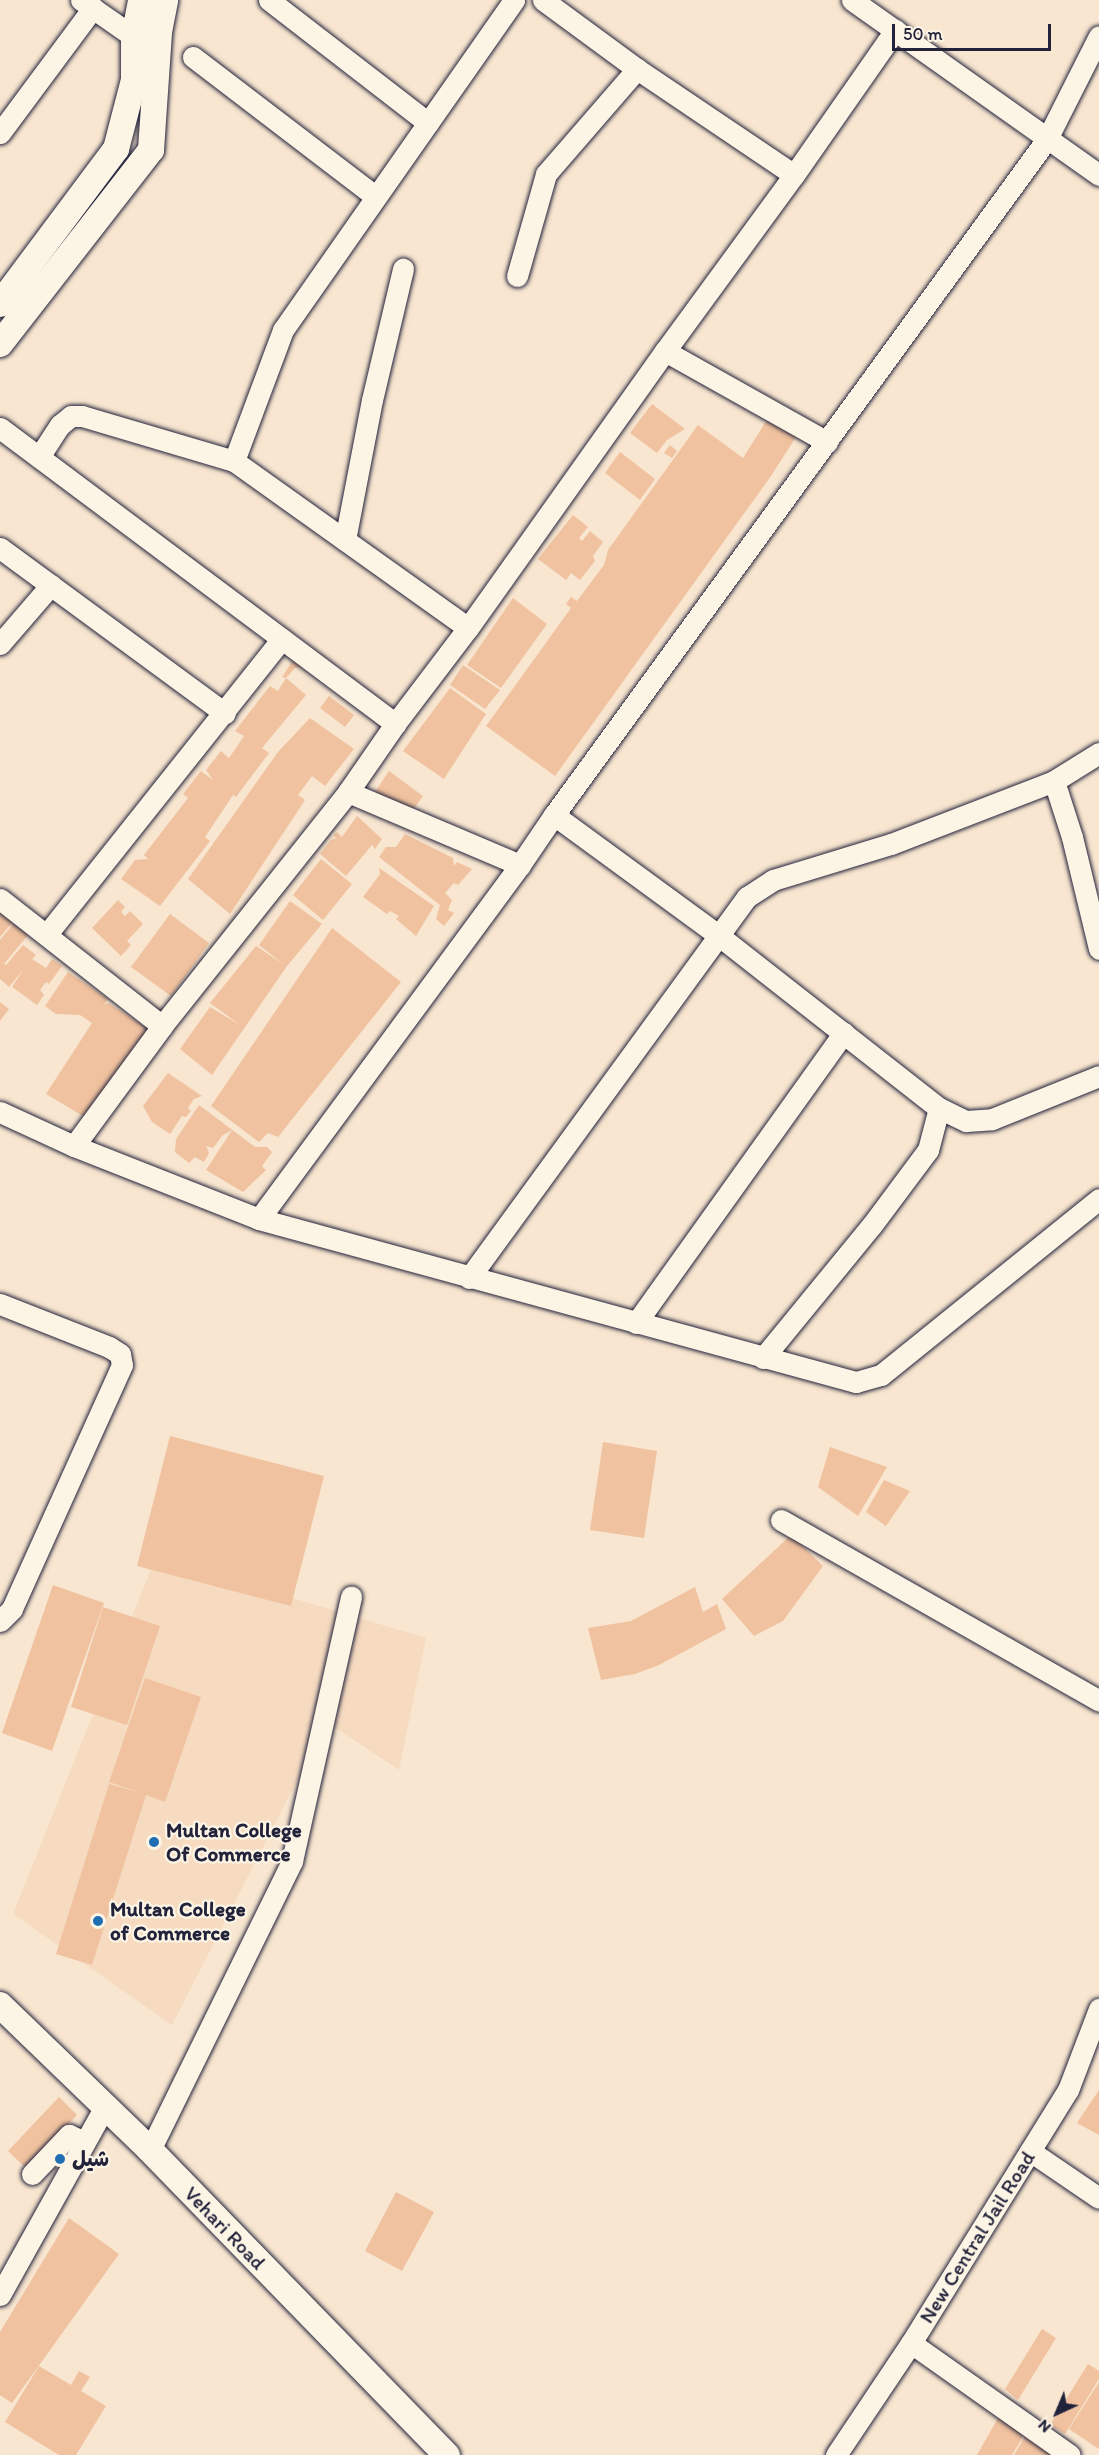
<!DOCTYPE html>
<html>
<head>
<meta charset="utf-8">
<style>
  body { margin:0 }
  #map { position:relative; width:1099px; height:2455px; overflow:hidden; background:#f8e6d0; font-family:Itim,"Playpen Sans Arabic",sans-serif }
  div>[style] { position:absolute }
  .built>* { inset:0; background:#f6dbc1 }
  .building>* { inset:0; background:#f0c29f }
  .roads { filter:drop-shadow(0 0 2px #22223b) drop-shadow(0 0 2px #22223b) }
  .minor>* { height:21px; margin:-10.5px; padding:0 10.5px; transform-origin:10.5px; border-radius:10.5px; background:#fcf5e5 }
  .major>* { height:26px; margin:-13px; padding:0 13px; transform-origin:13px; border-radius:13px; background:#fcf5e5 }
  .dots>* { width:16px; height:16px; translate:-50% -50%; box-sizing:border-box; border:3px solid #fcf5e5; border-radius:50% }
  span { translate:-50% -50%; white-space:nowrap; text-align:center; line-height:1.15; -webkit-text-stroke:4.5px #fcf5e5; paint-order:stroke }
  .poi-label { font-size:21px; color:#22223b; font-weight:700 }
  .left { translate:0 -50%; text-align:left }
  .street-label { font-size:21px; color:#22223b }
  .north { position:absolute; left:1027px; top:2383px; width:60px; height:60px; -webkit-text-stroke:4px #fcf5e5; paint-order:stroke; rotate:224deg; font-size:16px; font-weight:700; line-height:24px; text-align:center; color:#22223b }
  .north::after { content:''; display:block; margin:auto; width:21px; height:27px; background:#22223b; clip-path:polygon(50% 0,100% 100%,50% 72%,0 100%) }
  .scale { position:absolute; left:892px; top:24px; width:159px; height:27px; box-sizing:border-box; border:3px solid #22223b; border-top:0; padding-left:8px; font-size:18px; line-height:21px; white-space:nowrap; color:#22223b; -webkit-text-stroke:4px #fcf5e5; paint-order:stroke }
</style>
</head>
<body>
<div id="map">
  <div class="built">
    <div style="clip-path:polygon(156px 1557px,426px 1638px,399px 1770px,327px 1722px,172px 2025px,13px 1914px)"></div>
  </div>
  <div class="building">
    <div style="clip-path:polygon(652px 404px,685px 429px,667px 440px,657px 453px,630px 433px)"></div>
    <div style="clip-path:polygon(768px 418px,796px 437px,771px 476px,555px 776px,486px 726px,571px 608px,566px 604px,571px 597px,577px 601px,604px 565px,608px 550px,698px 425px,743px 458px)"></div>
    <div style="clip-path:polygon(670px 445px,677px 451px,672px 458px,664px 453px)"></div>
    <div style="clip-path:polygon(620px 452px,655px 479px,640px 500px,605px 473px)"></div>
    <div style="clip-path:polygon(573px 515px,588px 527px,579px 538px,582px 541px,590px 531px,603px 542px,593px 556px,595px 561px,580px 580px,571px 573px,566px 580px,538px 559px)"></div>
    <div style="clip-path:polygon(513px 598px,547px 624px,501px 688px,467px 665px)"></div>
    <div style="clip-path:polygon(293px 660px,303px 667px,295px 668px,286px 678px,306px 695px,262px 748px,269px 753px,236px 797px,227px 791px,233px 795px,205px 837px,210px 841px,160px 906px,121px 879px,135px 860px,148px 859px,144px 855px,188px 798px,183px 794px,201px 771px,213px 780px,206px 770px,221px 751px,229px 758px,244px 736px,235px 731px,270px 686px,278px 691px,286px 678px,282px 677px)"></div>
    <div style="clip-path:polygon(463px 665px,500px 690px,485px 709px,450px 685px)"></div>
    <div style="clip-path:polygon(450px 688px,486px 714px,444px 779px,403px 751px)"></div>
    <div style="clip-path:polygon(329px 696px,354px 715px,345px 727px,320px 708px)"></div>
    <div style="clip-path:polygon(310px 718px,354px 749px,325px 786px,312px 776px,298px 795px,305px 800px,230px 914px,188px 879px,278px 752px)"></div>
    <div style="clip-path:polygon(389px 771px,423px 796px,408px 817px,371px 798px)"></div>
    <div style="clip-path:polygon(357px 816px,382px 839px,375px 849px,372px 845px,346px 876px,320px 854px,331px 840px,337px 838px,333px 836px,337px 832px,342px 837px)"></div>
    <div style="clip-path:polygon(405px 834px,453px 858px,454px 866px,457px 862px,472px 869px,458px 885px,454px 883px,445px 893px,452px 900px,448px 910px,454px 913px,444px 926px,436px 919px,440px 905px,379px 857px,386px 847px,396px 847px)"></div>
    <div style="clip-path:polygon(321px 859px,352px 884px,323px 920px,293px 895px)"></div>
    <div style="clip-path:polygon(379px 868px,434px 906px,416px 936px,396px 919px,399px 916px,390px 911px,387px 914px,363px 897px,380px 874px)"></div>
    <div style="clip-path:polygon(118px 900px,125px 907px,121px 912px,125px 916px,130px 911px,143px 924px,127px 941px,131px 945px,121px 956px,92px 928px)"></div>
    <div style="clip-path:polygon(290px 901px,322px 924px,287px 966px,212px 1075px,180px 1049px,210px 1007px,240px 1025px,210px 1003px,256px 946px,283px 964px,259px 945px)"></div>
    <div style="clip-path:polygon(0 913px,13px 922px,0 937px)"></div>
    <div style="clip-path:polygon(170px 914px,209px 943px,171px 996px,131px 967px)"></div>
    <div style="clip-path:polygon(14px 923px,28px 935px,4px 964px,6px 965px,23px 945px,36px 955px,32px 959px,46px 968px,52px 959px,62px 966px,49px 984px,46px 982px,40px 990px,44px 995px,37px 1005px,12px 987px,23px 970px,9px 987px,0 979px,0 940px)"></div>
    <div style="clip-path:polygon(332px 928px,401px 982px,278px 1137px,268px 1133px,259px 1142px,211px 1106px)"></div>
    <div style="clip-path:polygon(68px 972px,108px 999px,104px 1005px,108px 1003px,152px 1031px,91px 1121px,46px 1094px,92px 1023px,80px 1015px,56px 1014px,45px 1006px)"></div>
    <div style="clip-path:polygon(0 1002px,9px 1009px,0 1021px)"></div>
    <div style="clip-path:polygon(168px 1073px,202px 1096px,194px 1099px,188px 1108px,191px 1111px,186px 1117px,182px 1116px,170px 1134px,152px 1122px,143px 1106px)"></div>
    <div style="clip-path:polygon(199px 1105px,255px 1147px,267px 1147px,272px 1152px,262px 1166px,266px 1170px,243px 1192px,206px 1170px,232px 1130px,222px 1136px,213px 1148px,206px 1146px,209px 1153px,204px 1162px,195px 1157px,189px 1163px,175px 1152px,176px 1139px)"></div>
    <div style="clip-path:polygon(170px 1436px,324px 1476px,291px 1606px,137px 1566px)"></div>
    <div style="clip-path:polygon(603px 1442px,657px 1451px,644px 1538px,590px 1530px)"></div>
    <div style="clip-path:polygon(830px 1447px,887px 1467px,858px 1516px,818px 1487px)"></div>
    <div style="clip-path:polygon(884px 1480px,910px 1491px,886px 1526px,866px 1512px)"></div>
    <div style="clip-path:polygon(791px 1535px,823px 1566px,783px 1621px,754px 1636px,722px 1599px)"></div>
    <div style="clip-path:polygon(53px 1585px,104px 1603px,52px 1751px,2px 1733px)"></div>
    <div style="clip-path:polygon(695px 1587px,703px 1612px,717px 1604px,726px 1629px,659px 1665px,635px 1674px,601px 1680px,588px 1628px,631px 1621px)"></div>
    <div style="clip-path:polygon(103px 1607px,160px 1626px,127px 1725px,71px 1707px)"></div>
    <div style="clip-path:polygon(145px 1678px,201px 1697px,165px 1802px,146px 1795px,92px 1965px,56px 1954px,109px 1784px,141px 1793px,109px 1782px)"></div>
    <div style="clip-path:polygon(1099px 2090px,1099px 2135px,1077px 2123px)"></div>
    <div style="clip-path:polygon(59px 2097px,77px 2115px,27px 2169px,8px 2151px)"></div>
    <div style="clip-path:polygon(396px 2192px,434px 2212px,402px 2271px,365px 2251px)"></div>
    <div style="clip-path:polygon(69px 2218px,119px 2254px,12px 2403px,0 2395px,0 2332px)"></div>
    <div style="clip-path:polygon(1042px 2329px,1056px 2338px,1018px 2400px,1005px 2389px)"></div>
    <div style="clip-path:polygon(1088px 2364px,1099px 2371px,1099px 2379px,1065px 2434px,1050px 2425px)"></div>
    <div style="clip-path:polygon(39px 2366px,71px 2385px,79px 2371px,90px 2377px,81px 2391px,106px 2406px,76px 2455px,59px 2455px,5px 2422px)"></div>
    <div style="clip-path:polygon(1099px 2382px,1099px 2449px,1069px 2429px)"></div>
    <div style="clip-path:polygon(1002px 2411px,1027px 2430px,1012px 2455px,977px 2455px)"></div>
    <div style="clip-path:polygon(1029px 2429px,1056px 2455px,1014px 2455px)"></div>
  </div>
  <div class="roads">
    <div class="minor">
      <div style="left:81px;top:0;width:65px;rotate:34.9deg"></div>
      <div style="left:269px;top:0;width:201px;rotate:37.7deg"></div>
      <div style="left:543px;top:0;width:117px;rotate:36.3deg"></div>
      <div style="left:637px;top:69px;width:189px;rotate:34deg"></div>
      <div style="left:852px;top:0;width:303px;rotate:35.3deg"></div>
      <div style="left:193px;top:57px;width:230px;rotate:37.4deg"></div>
      <div style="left:0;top:133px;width:156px;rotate:-53.4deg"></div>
      <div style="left:517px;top:276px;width:106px;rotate:-74.1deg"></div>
      <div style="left:546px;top:174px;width:139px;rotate:-49.1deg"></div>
      <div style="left:665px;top:351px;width:186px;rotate:29.3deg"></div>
      <div style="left:0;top:428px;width:494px;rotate:36.8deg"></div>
      <div style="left:39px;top:457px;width:38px;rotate:-57deg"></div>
      <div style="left:60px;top:425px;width:14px;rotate:-39deg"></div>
      <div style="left:71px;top:416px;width:11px"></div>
      <div style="left:82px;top:416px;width:159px;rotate:16.5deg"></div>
      <div style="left:234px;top:461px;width:287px;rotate:35.5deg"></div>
      <div style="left:234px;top:461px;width:140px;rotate:-69.5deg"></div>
      <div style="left:283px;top:330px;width:403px;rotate:-55deg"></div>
      <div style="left:345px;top:540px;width:143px;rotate:-79.1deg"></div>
      <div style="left:372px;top:400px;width:135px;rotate:-76.7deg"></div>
      <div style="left:0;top:548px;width:279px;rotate:36.3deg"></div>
      <div style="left:0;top:644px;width:78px;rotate:-49.2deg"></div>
      <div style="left:1054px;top:781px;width:59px;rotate:72.2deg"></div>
      <div style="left:1072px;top:837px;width:115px;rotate:76.4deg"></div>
      <div style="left:348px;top:792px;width:187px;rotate:23deg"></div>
      <div style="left:554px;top:815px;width:203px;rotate:36.2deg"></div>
      <div style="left:718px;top:935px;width:281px;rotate:38.1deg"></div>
      <div style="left:939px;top:1108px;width:30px;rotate:26deg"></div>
      <div style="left:966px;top:1121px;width:26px;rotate:-4deg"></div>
      <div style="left:992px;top:1119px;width:115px;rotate:-21.9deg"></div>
      <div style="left:0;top:899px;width:206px;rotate:38.1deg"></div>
      <div style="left:47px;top:934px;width:377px;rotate:-51.5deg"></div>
      <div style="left:0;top:1112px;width:81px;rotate:24.7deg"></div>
      <div style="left:74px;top:1146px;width:199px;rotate:21.5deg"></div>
      <div style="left:259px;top:1219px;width:619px;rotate:15.27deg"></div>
      <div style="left:856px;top:1382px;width:26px;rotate:-16deg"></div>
      <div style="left:881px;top:1375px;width:280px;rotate:-38.9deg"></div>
      <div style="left:74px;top:1146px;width:149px;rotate:-53.7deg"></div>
      <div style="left:162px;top:1026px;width:299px;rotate:-51.5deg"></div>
      <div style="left:348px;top:792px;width:83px;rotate:-55.3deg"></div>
      <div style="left:395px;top:724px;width:121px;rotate:-52.8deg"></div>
      <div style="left:468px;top:628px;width:340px;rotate:-54.6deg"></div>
      <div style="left:665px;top:351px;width:218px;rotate:-53.8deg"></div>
      <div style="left:794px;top:175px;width:177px;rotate:-55.1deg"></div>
      <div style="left:259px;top:1219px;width:440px;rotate:-53.6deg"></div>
      <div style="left:520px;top:865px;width:60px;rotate:-55.8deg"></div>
      <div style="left:554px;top:815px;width:837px;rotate:-53.9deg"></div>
      <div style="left:1047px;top:139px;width:115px;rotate:-63.2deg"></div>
      <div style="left:469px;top:1278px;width:472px;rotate:-53.9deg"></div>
      <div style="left:747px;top:897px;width:31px;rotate:-33deg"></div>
      <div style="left:773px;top:880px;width:123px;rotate:-17deg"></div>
      <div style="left:891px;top:844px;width:175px;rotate:-21.1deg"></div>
      <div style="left:1054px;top:781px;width:53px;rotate:-31.9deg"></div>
      <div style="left:0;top:1304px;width:117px;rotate:21.5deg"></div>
      <div style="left:109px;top:1347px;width:13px;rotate:32deg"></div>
      <div style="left:120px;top:1354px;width:11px;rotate:80deg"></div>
      <div style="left:122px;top:1365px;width:268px;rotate:114.3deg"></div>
      <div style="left:12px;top:1609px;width:17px;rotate:135deg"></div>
      <div style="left:636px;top:1323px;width:357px;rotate:-54.4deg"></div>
      <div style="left:763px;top:1358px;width:172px;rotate:-50.7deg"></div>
      <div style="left:872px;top:1225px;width:94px;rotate:-53.3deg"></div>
      <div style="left:928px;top:1150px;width:43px;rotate:-75.3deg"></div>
      <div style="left:781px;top:1520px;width:366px;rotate:29.6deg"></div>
      <div style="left:150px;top:2150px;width:322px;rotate:-63.8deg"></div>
      <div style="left:292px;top:1861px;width:271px;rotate:-77.4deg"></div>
      <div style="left:1030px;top:2151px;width:83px;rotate:34.3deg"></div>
      <div style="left:32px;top:2174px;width:54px;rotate:-46.5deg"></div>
      <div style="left:69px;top:2135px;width:17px;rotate:24deg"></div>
      <div style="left:0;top:2295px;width:216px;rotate:-60.9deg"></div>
      <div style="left:911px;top:2343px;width:194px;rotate:35.2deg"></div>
      <div style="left:836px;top:2455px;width:135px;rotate:-56.2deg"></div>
      <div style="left:911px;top:2343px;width:298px;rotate:-58.2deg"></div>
      <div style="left:1068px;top:2090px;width:87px;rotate:-69.1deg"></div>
    </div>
    <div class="major">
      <div style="left:0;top:304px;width:194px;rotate:-53.2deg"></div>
      <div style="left:116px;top:149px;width:71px;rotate:-75.4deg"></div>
      <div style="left:134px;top:80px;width:43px;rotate:-90deg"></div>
      <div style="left:134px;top:37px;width:38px;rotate:-79deg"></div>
      <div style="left:0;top:344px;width:246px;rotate:-52.1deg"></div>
      <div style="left:151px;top:150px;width:118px;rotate:-86.1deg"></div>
      <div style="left:159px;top:32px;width:33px;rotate:-79deg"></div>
      <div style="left:0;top:2005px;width:209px;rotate:44deg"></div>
      <div style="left:150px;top:2150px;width:426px;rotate:45.8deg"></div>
    </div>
  </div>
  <div class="dots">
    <div style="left:154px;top:1842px;background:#1f6fb2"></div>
    <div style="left:98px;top:1921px;background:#1f6fb2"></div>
    <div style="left:60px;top:2159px;background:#1f6fb2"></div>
  </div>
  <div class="poi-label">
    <span class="left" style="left:166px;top:1842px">Multan College<br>Of Commerce</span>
    <span class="left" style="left:110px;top:1921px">Multan College<br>of Commerce</span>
    <span class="left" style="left:72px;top:2159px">شیل</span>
  </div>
  <div class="street-label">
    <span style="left:225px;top:2228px;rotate:46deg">Vehari Road</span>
    <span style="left:977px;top:2237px;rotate:-58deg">New Central Jail Road</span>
  </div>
  <div class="north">N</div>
  <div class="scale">50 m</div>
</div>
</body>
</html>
